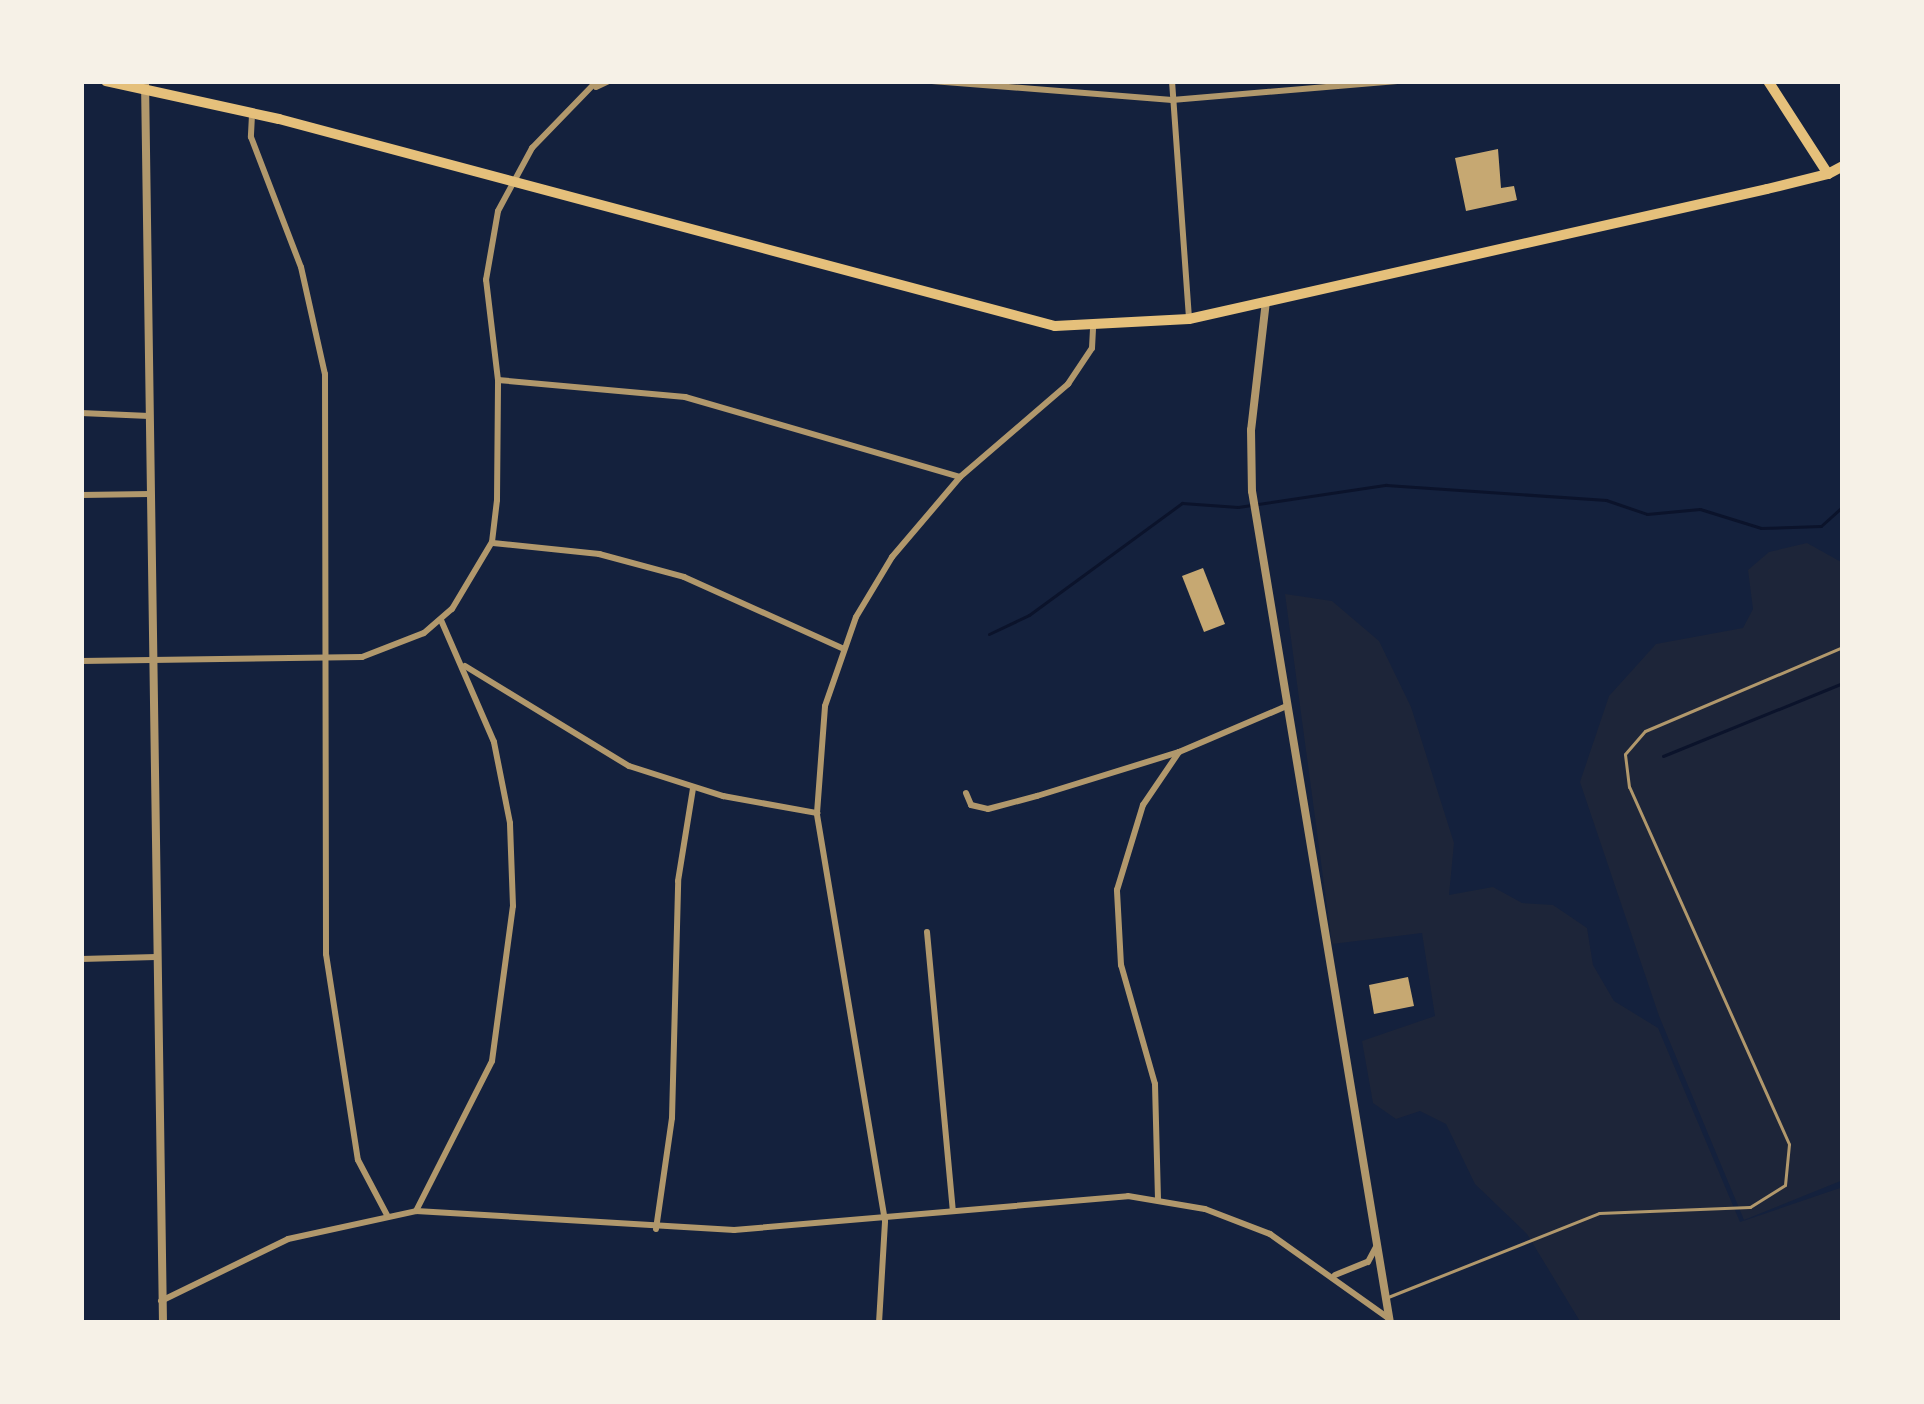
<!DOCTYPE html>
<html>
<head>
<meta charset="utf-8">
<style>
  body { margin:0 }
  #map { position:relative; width:1924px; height:1404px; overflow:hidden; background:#14213d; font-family:Commissioner,sans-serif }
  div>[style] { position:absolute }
  .green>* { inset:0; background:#1d2539 }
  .stream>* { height:3px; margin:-1.5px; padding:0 1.5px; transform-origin:1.5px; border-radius:1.5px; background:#0b132b }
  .building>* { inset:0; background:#c6a872 }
  .service>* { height:3px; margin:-1.5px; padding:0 1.5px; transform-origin:1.5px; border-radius:1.5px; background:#b1986c }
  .minor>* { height:6px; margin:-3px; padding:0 3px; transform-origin:3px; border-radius:3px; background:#b1986c }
  .tertiary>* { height:8px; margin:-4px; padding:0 4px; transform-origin:4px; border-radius:4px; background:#b1986c }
  .primary>* { height:10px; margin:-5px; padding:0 5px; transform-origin:5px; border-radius:5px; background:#e5c07b }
  .trunk>* { height:10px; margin:-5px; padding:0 5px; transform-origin:5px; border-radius:5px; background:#e5c07b }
  span { translate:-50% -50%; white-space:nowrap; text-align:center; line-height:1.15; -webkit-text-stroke:10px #f6f1e7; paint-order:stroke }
  .frame { position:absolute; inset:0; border:84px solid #f6f1e7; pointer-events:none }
</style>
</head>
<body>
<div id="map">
  <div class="green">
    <div style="clip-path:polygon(1807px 543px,1843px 563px,1843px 1180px,1744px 1220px,1659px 1016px,1580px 782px,1609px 696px,1656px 644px,1743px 628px,1753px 609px,1748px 570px,1769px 552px)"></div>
    <div style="clip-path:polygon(1285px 594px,1332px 601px,1379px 641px,1411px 707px,1454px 843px,1449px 895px,1493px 887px,1522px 903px,1553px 905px,1587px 928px,1593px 965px,1614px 1001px,1658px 1028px,1740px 1222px,1843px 1187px,1843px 1323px,1581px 1323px,1527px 1234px,1475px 1184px,1446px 1124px,1420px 1111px,1396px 1119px,1373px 1103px,1362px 1041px,1435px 1016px,1422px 933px,1332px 944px)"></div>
  </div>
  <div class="stream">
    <div style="left:989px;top:634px;width:44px;rotate:-25.4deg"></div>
    <div style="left:1029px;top:615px;width:190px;rotate:-36.2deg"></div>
    <div style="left:1182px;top:503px;width:56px;rotate:4.1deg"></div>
    <div style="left:1238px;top:507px;width:150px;rotate:-8.5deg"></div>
    <div style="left:1386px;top:485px;width:221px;rotate:3.9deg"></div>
    <div style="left:1606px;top:500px;width:43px;rotate:18.9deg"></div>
    <div style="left:1647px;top:514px;width:53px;rotate:-5.4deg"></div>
    <div style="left:1700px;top:509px;width:64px;rotate:17.3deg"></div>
    <div style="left:1761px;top:528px;width:60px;rotate:-1.9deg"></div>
    <div style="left:1821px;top:526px;width:30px;rotate:-42deg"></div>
    <div style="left:1663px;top:756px;width:194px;rotate:-22.1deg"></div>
  </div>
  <div class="building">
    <div style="clip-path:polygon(1498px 149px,1501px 188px,1514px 186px,1517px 200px,1466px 211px,1455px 158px)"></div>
    <div style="clip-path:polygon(1203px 568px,1225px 624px,1204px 632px,1182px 576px)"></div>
    <div style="clip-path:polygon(1408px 977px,1414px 1006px,1374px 1014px,1369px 985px)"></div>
  </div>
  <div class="service">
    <div style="left:1388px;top:1297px;width:227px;rotate:-21.7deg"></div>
    <div style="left:1599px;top:1213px;width:151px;rotate:-2.3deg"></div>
    <div style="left:1750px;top:1207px;width:41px;rotate:-32.2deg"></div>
    <div style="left:1785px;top:1185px;width:41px;rotate:-84.4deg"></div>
    <div style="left:1789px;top:1144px;width:391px;rotate:-114.1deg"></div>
    <div style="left:1629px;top:787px;width:33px;rotate:-97deg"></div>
    <div style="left:1625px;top:754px;width:30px;rotate:-49deg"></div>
    <div style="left:1645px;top:731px;width:215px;rotate:-23deg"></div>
  </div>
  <div class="minor">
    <div style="left:932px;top:81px;width:241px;rotate:4.5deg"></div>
    <div style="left:1172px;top:100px;width:226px;rotate:-4.8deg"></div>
    <div style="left:1172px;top:81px;width:239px;rotate:85.9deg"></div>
    <div style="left:596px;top:87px;width:14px;rotate:-25deg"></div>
    <div style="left:252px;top:115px;width:22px;rotate:93deg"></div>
    <div style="left:251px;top:137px;width:139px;rotate:69deg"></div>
    <div style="left:301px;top:267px;width:110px;rotate:77.4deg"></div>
    <div style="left:325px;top:374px;width:580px;rotate:89.9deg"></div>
    <div style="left:326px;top:954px;width:208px;rotate:81.2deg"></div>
    <div style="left:358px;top:1160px;width:64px;rotate:62.2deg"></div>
    <div style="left:498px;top:380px;width:188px;rotate:5.2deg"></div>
    <div style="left:685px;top:397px;width:286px;rotate:16.2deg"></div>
    <div style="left:81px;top:413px;width:68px;rotate:2.5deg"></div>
    <div style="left:81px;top:495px;width:69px;rotate:-0.8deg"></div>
    <div style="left:493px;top:543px;width:107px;rotate:5.9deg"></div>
    <div style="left:599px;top:554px;width:88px;rotate:15.1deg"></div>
    <div style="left:684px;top:577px;width:173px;rotate:24.2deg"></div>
    <div style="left:81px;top:661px;width:281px;rotate:-0.8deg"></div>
    <div style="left:362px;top:657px;width:66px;rotate:-21.2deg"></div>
    <div style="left:424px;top:633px;width:37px;rotate:-41deg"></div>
    <div style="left:452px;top:609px;width:78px;rotate:-59.2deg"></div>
    <div style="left:492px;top:542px;width:42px;rotate:-83.2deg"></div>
    <div style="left:497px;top:500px;width:120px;rotate:-89.5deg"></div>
    <div style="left:498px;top:380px;width:101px;rotate:-96.8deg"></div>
    <div style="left:486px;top:280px;width:70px;rotate:-80.1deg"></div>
    <div style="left:498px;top:211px;width:72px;rotate:-61.6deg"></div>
    <div style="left:532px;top:148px;width:93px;rotate:-45.9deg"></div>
    <div style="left:465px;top:666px;width:192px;rotate:31.4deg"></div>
    <div style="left:629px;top:766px;width:99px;rotate:17.7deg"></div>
    <div style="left:723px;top:796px;width:96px;rotate:10.3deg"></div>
    <div style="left:966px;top:793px;width:13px;rotate:67deg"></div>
    <div style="left:971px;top:805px;width:17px;rotate:13deg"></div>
    <div style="left:988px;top:809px;width:51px;rotate:-14.9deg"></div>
    <div style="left:1037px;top:796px;width:149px;rotate:-17.2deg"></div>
    <div style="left:1179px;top:752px;width:117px;rotate:-23.1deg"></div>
    <div style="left:927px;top:932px;width:280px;rotate:84.7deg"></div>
    <div style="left:81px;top:959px;width:75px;rotate:-1.5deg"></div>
    <div style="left:1158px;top:1199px;width:115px;rotate:-91.5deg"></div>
    <div style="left:1155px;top:1084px;width:124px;rotate:-105.9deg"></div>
    <div style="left:1121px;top:965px;width:75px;rotate:-93.1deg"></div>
    <div style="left:1117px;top:890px;width:89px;rotate:-73deg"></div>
    <div style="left:1143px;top:805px;width:64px;rotate:-55.8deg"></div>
    <div style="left:416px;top:1211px;width:168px;rotate:-63.1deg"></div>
    <div style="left:492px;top:1061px;width:156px;rotate:-82.3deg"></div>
    <div style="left:513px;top:906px;width:83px;rotate:-92.1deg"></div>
    <div style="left:510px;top:823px;width:83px;rotate:-101.2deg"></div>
    <div style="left:494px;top:742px;width:133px;rotate:-113.5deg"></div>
    <div style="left:656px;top:1229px;width:112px;rotate:-81.8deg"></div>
    <div style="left:672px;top:1118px;width:237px;rotate:-88.5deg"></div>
    <div style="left:678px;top:881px;width:94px;rotate:-80.8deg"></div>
    <div style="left:1335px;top:1275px;width:35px;rotate:-22deg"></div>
    <div style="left:1368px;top:1262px;width:17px;rotate:-62deg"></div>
    <div style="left:161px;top:1301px;width:141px;rotate:-26deg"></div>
    <div style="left:288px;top:1239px;width:131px;rotate:-12.3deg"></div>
    <div style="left:416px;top:1211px;width:319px;rotate:3.4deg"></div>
    <div style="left:734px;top:1230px;width:395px;rotate:-4.9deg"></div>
    <div style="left:1128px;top:1196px;width:78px;rotate:9.6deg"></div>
    <div style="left:1205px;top:1209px;width:70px;rotate:21deg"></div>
    <div style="left:1270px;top:1234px;width:145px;rotate:35.4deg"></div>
    <div style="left:879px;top:1323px;width:102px;rotate:-86.6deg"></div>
    <div style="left:885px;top:1221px;width:414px;rotate:-99.5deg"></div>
    <div style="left:817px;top:813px;width:107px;rotate:-85.7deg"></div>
    <div style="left:825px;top:706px;width:94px;rotate:-70.8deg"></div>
    <div style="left:856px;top:617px;width:70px;rotate:-59deg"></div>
    <div style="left:892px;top:557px;width:105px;rotate:-49.6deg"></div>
    <div style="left:960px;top:477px;width:143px;rotate:-40.7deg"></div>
    <div style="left:1068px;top:384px;width:43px;rotate:-56.3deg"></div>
    <div style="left:1092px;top:348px;width:20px;rotate:-87deg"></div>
  </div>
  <div class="tertiary">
    <div style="left:145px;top:81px;width:1242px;rotate:89.17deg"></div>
    <div style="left:1266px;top:301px;width:130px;rotate:96.6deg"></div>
    <div style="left:1251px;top:430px;width:61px;rotate:89.1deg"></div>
    <div style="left:1252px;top:491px;width:843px;rotate:80.58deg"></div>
  </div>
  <div class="primary">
    <div style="left:1767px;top:189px;width:63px;rotate:-13.8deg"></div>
    <div style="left:1828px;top:174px;width:111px;rotate:-122.8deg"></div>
  </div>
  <div class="trunk">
    <div style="left:106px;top:81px;width:177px;rotate:12.4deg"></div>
    <div style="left:279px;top:119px;width:803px;rotate:14.94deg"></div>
    <div style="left:1055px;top:326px;width:134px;rotate:-3deg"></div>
    <div style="left:1189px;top:319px;width:592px;rotate:-12.68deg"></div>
    <div style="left:1828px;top:174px;width:17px;rotate:-28deg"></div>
  </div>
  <div class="frame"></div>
</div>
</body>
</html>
